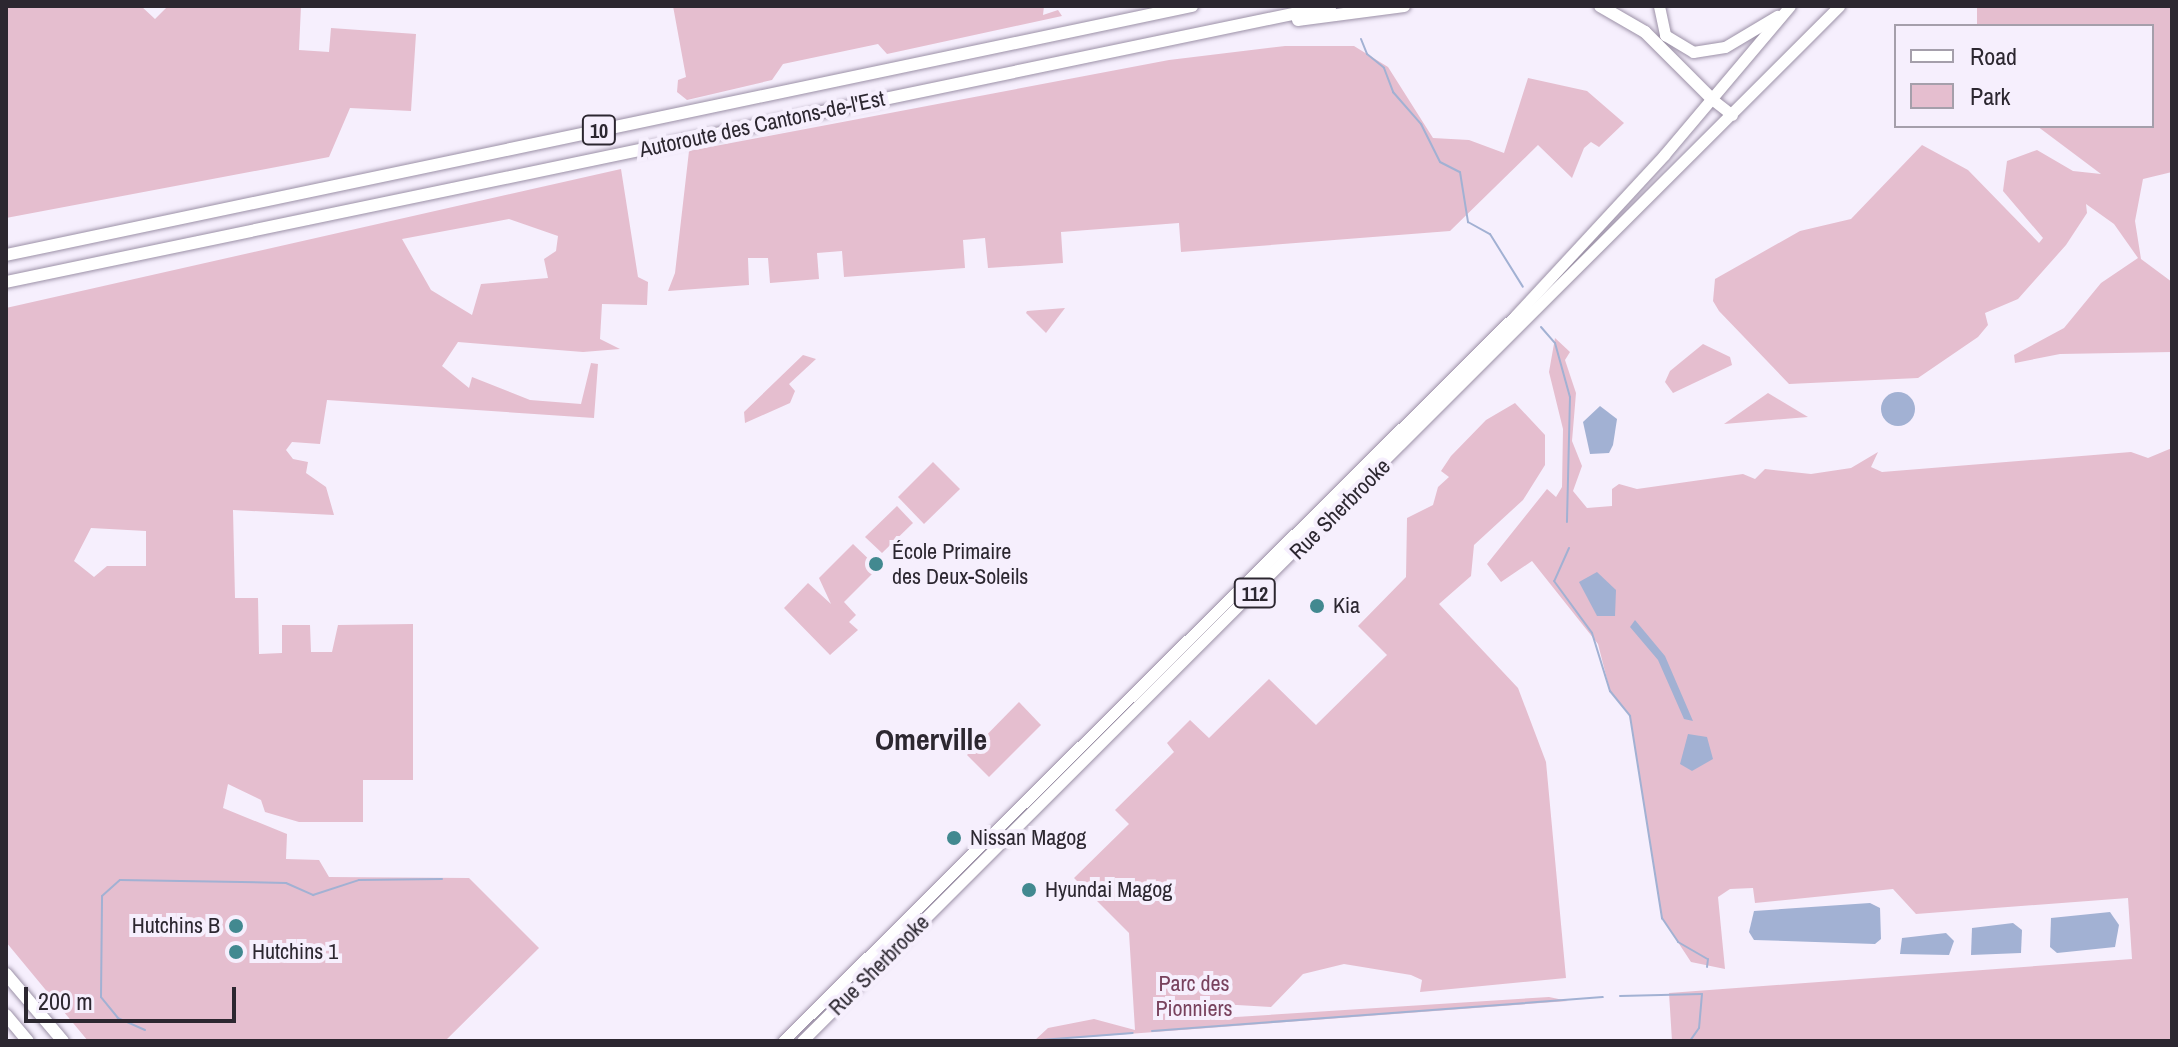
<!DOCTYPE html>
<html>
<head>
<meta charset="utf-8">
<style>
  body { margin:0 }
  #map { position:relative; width:2178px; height:1047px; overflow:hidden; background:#f6effd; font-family:"Archivo Narrow",sans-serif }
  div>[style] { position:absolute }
  .green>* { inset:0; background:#e5becf }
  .water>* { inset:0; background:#a2b1d3 }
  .round { border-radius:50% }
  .stream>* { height:2px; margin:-1px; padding:0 1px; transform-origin:1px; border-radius:1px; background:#a2b1d3 }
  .roads { filter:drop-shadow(0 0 2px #9c91a7) drop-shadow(0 0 2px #9c91a7) }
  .primary>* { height:11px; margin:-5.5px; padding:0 5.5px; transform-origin:5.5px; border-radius:5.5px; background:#fff }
  .highway>* { height:12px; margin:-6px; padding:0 6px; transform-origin:6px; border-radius:6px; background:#fff }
  .dots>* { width:22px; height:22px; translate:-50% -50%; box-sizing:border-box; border:4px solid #f6effd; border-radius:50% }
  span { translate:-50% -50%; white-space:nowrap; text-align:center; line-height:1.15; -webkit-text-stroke:8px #f6effd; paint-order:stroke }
  .shield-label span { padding:2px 6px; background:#f6effd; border:2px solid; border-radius:6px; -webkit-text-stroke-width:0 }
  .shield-label { font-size:20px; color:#2c2730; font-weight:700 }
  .street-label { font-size:22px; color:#2c2730 }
  .poi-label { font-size:22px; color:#2c2730 }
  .left { translate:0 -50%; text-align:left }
  .right { translate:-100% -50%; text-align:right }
  .park-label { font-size:22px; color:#78425d }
  .district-label { font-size:30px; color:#2c2730; font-weight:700 }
  .frame { position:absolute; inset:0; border:8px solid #2c2730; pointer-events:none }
  .legend { position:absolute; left:1894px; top:24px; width:260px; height:104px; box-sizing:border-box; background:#f6effd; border:2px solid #a59fab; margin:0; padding:10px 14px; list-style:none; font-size:24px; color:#2c2730 }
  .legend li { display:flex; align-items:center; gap:16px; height:40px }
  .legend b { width:40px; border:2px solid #a59fab }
  .scale { position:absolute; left:24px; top:987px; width:212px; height:36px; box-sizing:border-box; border:4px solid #2c2730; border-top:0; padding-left:10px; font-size:24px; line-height:28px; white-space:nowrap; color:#2c2730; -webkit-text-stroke:6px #f6effd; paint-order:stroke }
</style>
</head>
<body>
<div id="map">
  <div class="green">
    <div style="clip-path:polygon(6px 6px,141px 6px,155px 19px,168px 6px,301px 6px,299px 50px,329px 52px,331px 28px,416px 34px,411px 111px,350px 108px,329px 157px,6px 218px)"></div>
    <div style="clip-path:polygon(673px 6px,1044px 6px,1043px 15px,1058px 10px,1062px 16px,887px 54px,878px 44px,783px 64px,772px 80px,687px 100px,677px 92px,678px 80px,686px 77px)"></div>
    <div style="clip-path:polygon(1977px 6px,2172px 6px,2172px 172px,2143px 179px,2135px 221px,2141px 259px,2172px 282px,2172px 352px,2060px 354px,2015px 363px,2014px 355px,2064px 328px,2101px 283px,2138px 258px,2114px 224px,2086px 204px,2087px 213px,2066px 245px,2018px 299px,1985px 313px,1988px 325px,1978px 337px,1918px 378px,1789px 384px,1719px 311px,1713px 301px,1715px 279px,1800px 231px,1851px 219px,1922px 145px,1968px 170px,2039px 243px,2043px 238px,2003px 191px,2007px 161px,2037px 150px,2073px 171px,2101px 174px,2037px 126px,2152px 126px,2152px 26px,1977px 26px)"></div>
    <div style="clip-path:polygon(1285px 46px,1354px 46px,1388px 67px,1433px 138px,1469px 140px,1504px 153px,1528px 78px,1587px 91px,1624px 123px,1599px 147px,1591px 142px,1584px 148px,1572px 178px,1538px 145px,1450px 231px,1181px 252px,1179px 223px,1061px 232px,1063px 263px,988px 268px,985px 238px,963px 240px,965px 268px,844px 277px,842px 251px,817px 253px,819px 279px,770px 283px,768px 258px,748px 258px,749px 285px,668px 291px,675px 273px,689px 151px,1169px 60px)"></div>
    <div style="clip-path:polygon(evenodd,621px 169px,638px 277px,648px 282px,647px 305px,602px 304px,600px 339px,620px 349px,583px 352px,458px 342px,442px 366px,469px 388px,472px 377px,530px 400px,581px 404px,591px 363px,598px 364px,594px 418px,327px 400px,320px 444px,292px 442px,286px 450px,293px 459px,308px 462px,306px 473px,326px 487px,334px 515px,233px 510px,235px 598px,258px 598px,259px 654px,282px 653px,282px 625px,310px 625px,311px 652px,332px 652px,338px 625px,413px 624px,413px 780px,363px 780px,363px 822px,299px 822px,265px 812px,261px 800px,228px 784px,223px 808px,287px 834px,286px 859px,319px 860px,329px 877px,469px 878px,539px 948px,445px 1041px,88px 1041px,6px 942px,6px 308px,621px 169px,509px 219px,558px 236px,556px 251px,544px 259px,548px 278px,481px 284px,472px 315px,431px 290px,402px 239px,509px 219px,621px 169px,91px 528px,146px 531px,146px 566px,107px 566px,94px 577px,74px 561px,91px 528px)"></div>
    <div style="clip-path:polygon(1065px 308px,1046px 333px,1026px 313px,1027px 311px)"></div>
    <div style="clip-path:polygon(1555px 338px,1570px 352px,1565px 360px,1576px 393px,1572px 441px,1582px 466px,1573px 491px,1587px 508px,1612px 506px,1612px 489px,1619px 484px,1637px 489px,1743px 474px,1755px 479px,1765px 469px,1811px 474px,1851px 468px,1878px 452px,1871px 467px,1882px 472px,2131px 452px,2148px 458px,2172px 448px,2172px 1041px,1672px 1041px,1669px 993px,2132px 959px,2128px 898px,1916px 914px,1893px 889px,1755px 903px,1753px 888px,1730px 889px,1718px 897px,1725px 969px,1691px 962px,1662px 918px,1630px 716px,1610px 691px,1598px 644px,1532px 561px,1501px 582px,1487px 564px,1547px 489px,1556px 497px,1562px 487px,1563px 429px,1549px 372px)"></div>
    <div style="clip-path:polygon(1703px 344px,1730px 357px,1732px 365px,1673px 393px,1665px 382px,1670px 371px)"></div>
    <div style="clip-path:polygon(803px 355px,816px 359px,789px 384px,795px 391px,790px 403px,745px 423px,744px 412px)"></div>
    <div style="clip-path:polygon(1768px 393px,1808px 417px,1724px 424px)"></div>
    <div style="clip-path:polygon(1515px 403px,1545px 435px,1545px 465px,1523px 500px,1474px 545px,1471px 576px,1439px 604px,1518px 688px,1546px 762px,1566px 978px,1420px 992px,1422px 980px,1411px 975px,1344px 964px,1303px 974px,1271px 1007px,1220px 1004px,1220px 1018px,1549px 997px,1568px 1001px,1034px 1041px,1048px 1028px,1094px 1019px,1135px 1030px,1129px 933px,1074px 878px,1129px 824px,1115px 810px,1174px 752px,1167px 743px,1190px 720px,1209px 738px,1269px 679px,1316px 725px,1387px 655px,1358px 626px,1406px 577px,1407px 518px,1433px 505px,1438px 487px,1449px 477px,1441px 471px,1451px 456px,1486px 420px)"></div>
    <div style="clip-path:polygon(933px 462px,960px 489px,924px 524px,898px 497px)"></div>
    <div style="clip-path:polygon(897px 506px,913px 523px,882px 553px,865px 537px)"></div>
    <div style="clip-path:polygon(853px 544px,878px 568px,844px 602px,856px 615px,849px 622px,858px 630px,830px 655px,784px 608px,808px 583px,831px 604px,819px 578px)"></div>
    <div style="clip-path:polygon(1019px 702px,1041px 725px,989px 777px,967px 755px)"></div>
  </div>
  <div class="water">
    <div class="round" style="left:1881px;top:392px;width:34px;height:34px"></div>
    <div style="clip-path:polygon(1600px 406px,1617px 419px,1613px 445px,1609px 453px,1590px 454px,1583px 422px)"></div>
    <div style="clip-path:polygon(1597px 572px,1616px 590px,1615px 616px,1597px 616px,1579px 582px)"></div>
    <div style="clip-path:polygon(1635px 620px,1665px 656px,1693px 721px,1684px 719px,1658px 660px,1630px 627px)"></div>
    <div style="clip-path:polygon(1688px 734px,1707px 737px,1713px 759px,1692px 771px,1680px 764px)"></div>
    <div style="clip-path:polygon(1870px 903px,1880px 908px,1881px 939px,1875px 944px,1754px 940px,1749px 932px,1754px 911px)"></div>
    <div style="clip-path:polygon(2110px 912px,2119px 925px,2115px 947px,2057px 953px,2050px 947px,2051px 918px)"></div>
    <div style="clip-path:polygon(2013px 923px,2022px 930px,2021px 953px,1971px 955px,1972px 928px)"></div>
    <div style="clip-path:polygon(1946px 933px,1954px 941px,1949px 955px,1900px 954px,1902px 938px)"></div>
  </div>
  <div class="stream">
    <div style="left:1361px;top:39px;width:16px;rotate:68deg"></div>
    <div style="left:1367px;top:54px;width:22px;rotate:39deg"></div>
    <div style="left:1384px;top:68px;width:26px;rotate:69deg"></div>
    <div style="left:1393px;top:92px;width:43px;rotate:48.8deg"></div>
    <div style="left:1421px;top:124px;width:42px;rotate:63.4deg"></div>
    <div style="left:1440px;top:162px;width:22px;rotate:27deg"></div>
    <div style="left:1460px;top:172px;width:51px;rotate:80.9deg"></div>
    <div style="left:1468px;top:222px;width:25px;rotate:29deg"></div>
    <div style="left:1490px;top:234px;width:62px;rotate:58.1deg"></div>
    <div style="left:1541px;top:327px;width:21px;rotate:49deg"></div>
    <div style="left:1555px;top:343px;width:56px;rotate:74.5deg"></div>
    <div style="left:1570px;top:397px;width:125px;rotate:91.4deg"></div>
    <div style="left:1569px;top:548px;width:36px;rotate:114deg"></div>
    <div style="left:1554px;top:581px;width:64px;rotate:53.8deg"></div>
    <div style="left:1592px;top:633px;width:61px;rotate:72.8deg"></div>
    <div style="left:1610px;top:691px;width:32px;rotate:51deg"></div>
    <div style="left:1630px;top:716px;width:205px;rotate:81deg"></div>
    <div style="left:1662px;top:918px;width:29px;rotate:56deg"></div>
    <div style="left:1678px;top:942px;width:34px;rotate:30deg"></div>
    <div style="left:1708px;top:959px;width:8px;rotate:97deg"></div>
    <div style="left:1620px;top:996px;width:82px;rotate:-1.4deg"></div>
    <div style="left:1702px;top:994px;width:34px;rotate:95deg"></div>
    <div style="left:1699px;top:1028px;width:16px;rotate:125deg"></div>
    <div style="left:145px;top:1030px;width:30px;rotate:-156deg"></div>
    <div style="left:118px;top:1018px;width:27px;rotate:-129deg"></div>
    <div style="left:101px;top:997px;width:101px;rotate:-89.4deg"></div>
    <div style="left:102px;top:896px;width:24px;rotate:-42deg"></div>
    <div style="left:120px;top:880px;width:166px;rotate:1deg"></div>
    <div style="left:286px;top:883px;width:30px;rotate:24deg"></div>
    <div style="left:313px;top:895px;width:48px;rotate:-18.1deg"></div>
    <div style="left:359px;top:880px;width:83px;rotate:-0.7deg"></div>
    <div style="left:1152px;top:1031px;width:452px;rotate:-4.3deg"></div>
    <div style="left:1028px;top:1041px;width:105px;rotate:-4.4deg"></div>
  </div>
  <div class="roads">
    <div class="primary">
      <div style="left:1659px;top:6px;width:30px;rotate:78deg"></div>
      <div style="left:1665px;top:35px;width:33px;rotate:31deg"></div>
      <div style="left:1693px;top:52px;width:32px;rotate:-9deg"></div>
      <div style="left:1725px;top:47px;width:61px;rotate:-30.8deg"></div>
      <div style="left:1713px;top:100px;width:24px;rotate:38deg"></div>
      <div style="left:783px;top:1041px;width:1032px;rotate:-44.73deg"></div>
      <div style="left:1516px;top:315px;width:218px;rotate:-47.2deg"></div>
      <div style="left:1664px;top:155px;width:195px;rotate:-49.8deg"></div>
      <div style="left:802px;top:1041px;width:1465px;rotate:-44.94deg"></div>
    </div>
    <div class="highway">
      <div style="left:1600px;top:6px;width:52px;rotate:30deg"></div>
      <div style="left:1645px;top:32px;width:96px;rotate:45deg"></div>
      <div style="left:1298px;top:20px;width:107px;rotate:-7.5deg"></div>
      <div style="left:6px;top:255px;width:1212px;rotate:-11.86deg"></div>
      <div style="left:6px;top:282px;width:1353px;rotate:-11.77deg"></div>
      <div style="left:6px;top:974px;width:88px;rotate:49.6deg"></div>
      <div style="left:6px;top:1015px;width:34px;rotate:50deg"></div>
    </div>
  </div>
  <div class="dots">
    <div style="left:876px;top:564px;background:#428990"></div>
    <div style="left:1317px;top:606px;background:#428990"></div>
    <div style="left:954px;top:838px;background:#428990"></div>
    <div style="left:1029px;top:890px;background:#428990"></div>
    <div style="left:236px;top:926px;background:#428990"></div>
    <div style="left:236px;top:952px;background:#428990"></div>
  </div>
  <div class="shield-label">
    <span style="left:599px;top:130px">10</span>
    <span style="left:1255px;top:593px">112</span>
  </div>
  <div class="street-label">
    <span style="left:762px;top:124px;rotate:-12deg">Autoroute des Cantons-de-l'Est</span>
    <span style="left:1340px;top:509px;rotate:-45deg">Rue Sherbrooke</span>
    <span style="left:879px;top:965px;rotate:-45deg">Rue Sherbrooke</span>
  </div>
  <div class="poi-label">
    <span class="left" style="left:892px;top:564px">École Primaire<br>des Deux-Soleils</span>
    <span class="left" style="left:1333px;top:606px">Kia</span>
    <span class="left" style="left:970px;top:838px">Nissan Magog</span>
    <span class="left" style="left:1045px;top:890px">Hyundai Magog</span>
    <span class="right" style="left:220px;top:926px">Hutchins B</span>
    <span class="left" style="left:252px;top:952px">Hutchins 1</span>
  </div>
  <div class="park-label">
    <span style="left:1194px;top:996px">Parc des<br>Pionniers</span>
  </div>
  <div class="district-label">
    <span style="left:931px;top:739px">Omerville</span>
  </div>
  <div class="frame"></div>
  <ul class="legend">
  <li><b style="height:10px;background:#fff"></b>Road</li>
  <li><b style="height:22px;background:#e5becf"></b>Park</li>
  </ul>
  <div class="scale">200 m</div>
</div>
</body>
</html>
